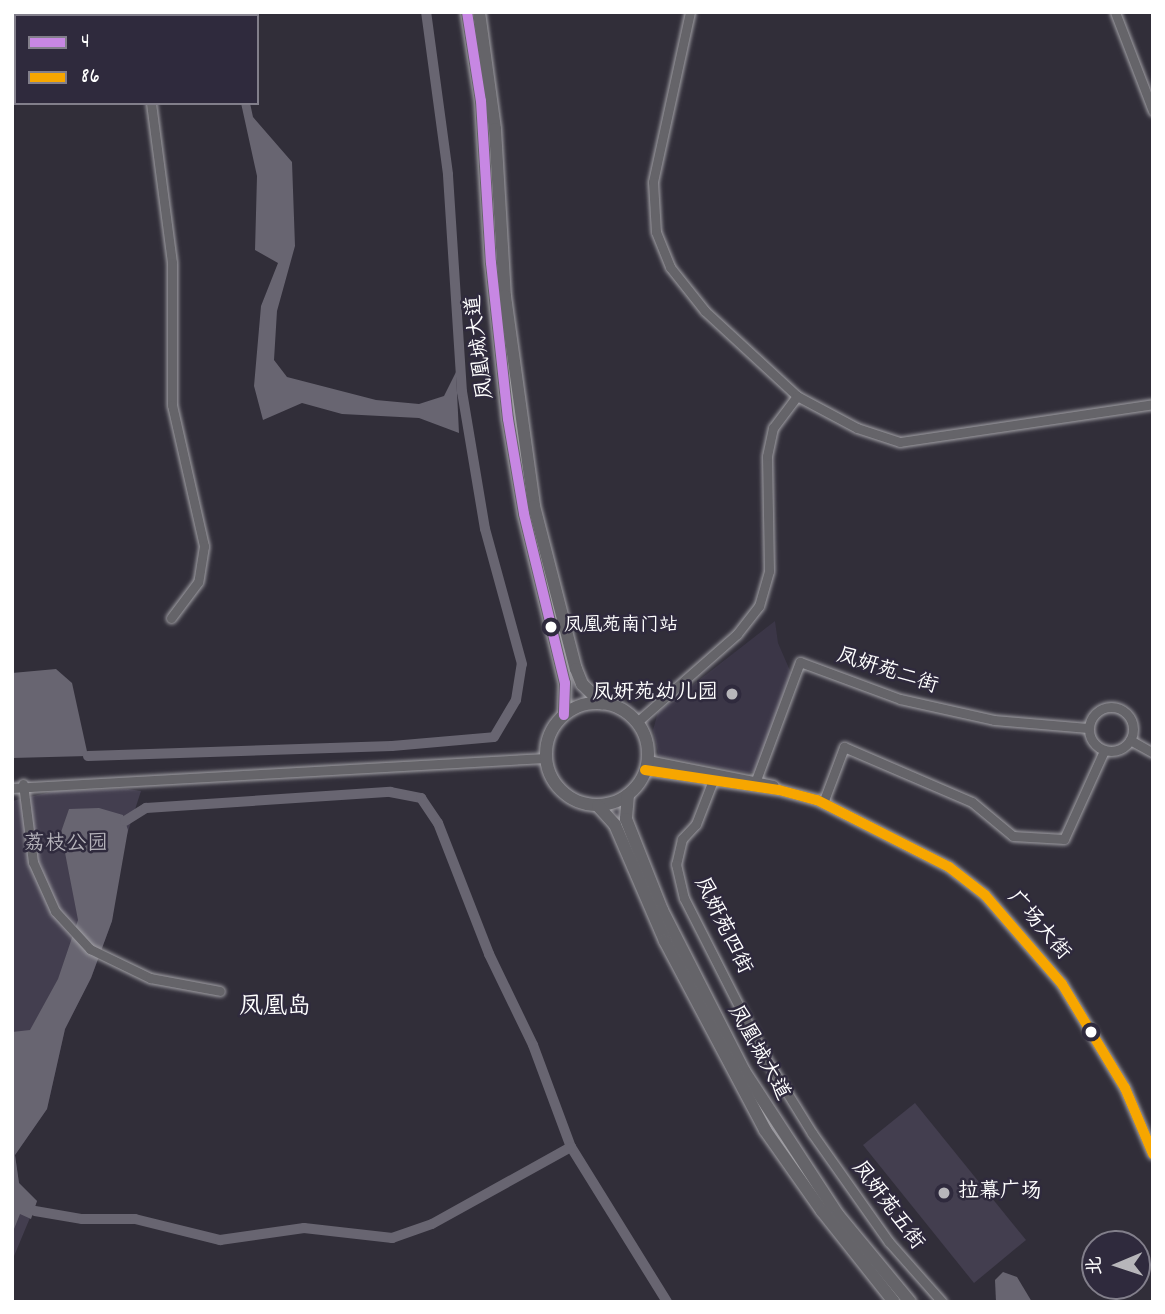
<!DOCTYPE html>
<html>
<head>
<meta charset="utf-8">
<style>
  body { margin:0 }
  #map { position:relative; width:1165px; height:1314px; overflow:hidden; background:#312e39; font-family:Dekko,"LXGW WenKai TC",sans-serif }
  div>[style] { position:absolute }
  .built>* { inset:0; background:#3b3647 }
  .green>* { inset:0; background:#433e4f }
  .water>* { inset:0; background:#686571 }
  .canal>* { height:10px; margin:-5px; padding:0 5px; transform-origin:5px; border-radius:5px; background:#686571 }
  .roads { filter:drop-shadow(0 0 2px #a2a1a6) drop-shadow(0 0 2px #a2a1a6) }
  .minor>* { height:9px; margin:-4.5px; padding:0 4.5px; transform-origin:4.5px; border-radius:4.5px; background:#656469 }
  .minor>.ring { margin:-4.5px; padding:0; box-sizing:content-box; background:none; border:9px solid #656469; border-radius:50% }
  .tertiary>* { height:10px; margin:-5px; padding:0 5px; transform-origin:5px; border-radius:5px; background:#656469 }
  .secondary>* { height:12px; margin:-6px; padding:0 6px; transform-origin:6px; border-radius:6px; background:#656469 }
  .secondary>.ring { margin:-6px; padding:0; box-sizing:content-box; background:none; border:12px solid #656469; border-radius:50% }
  .bus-1>* { height:10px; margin:-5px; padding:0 5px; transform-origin:5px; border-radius:5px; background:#c787e3 }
  .bus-2>* { height:10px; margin:-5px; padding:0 5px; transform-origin:5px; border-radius:5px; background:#f7a600 }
  .dots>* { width:19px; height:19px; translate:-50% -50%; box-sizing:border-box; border:4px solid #2f2a3d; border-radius:50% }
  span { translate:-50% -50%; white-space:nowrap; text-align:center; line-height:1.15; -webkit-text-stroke:5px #2f2a3d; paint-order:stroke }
  .bus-label { font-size:19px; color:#fff }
  .left { translate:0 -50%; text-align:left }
  .street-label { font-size:21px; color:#fff }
  .poi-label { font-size:21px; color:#fff }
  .right { translate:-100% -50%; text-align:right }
  .park-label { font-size:21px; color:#b5b3ba }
  .quarter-label { font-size:24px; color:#fff }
  .frame { position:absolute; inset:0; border:14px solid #fff; pointer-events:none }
  .legend { position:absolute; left:14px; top:14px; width:245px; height:91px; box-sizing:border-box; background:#2f2a3d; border:2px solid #827f8b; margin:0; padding:9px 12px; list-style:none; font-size:21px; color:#fff }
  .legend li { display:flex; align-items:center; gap:14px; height:35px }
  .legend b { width:35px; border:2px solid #827f8b }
  .north { position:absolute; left:1081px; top:1230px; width:70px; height:70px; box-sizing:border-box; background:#2f2a3d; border:2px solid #827f8b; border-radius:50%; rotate:268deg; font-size:19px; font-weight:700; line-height:28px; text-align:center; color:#fff }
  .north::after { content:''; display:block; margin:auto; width:24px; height:32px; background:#b7b6ba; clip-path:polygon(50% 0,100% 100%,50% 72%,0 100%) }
</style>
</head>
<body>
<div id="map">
  <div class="built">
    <div style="clip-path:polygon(775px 621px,778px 643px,791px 673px,756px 771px,748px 773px,659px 756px,653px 730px,658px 712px)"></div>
  </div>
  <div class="green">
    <div style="clip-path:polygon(128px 789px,141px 791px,120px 856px,112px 921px,91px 978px,65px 1029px,47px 1109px,15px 1155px,19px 1183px,37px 1201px,12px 1261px,12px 801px,55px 791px)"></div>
    <div style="clip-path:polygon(915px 1103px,1026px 1240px,974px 1283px,863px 1145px)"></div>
  </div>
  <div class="water">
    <div style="clip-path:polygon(241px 103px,250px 103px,253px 117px,292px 162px,295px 246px,277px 311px,274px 360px,287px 377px,376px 400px,419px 404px,444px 396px,456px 372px,459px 433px,419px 418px,342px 414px,302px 403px,263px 420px,254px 386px,261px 306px,278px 263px,255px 250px,257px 176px)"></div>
    <div style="clip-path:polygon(56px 669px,72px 683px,88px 756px,12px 758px,12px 673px)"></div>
    <div style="clip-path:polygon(99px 808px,123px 815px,128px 830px,112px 921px,91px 978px,65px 1029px,47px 1109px,15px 1155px,19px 1183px,37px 1201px,31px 1219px,20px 1214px,12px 1234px,12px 1032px,30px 1030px,58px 979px,78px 920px,61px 832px,69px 809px)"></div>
    <div style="clip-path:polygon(1003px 1272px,1017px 1277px,1032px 1302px,996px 1302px,995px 1280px)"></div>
  </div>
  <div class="canal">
    <div style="left:236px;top:12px;width:4px;rotate:76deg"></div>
    <div style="left:88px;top:756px;width:304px;rotate:-1.9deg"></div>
    <div style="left:392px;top:746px;width:102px;rotate:-5deg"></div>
    <div style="left:494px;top:737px;width:43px;rotate:-59.3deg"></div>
    <div style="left:516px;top:700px;width:36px;rotate:-81deg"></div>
    <div style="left:522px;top:664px;width:140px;rotate:-105.3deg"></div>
    <div style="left:485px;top:529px;width:139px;rotate:-99.5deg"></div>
    <div style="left:462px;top:392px;width:218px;rotate:-93.7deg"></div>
    <div style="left:448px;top:174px;width:163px;rotate:-97.7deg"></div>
    <div style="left:125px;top:821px;width:25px;rotate:-32deg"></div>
    <div style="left:146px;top:808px;width:245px;rotate:-3.8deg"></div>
    <div style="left:390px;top:792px;width:32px;rotate:11deg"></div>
    <div style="left:421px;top:798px;width:30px;rotate:56deg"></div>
    <div style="left:438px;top:823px;width:141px;rotate:68.7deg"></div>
    <div style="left:489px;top:954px;width:101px;rotate:64.2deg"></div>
    <div style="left:533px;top:1045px;width:109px;rotate:69.6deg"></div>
    <div style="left:571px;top:1147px;width:182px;rotate:58.2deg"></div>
    <div style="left:35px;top:1211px;width:48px;rotate:9.7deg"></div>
    <div style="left:82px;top:1219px;width:53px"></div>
    <div style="left:135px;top:1219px;width:88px;rotate:13.9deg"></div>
    <div style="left:220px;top:1240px;width:85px;rotate:-8.1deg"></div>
    <div style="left:304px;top:1228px;width:89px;rotate:6.5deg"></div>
    <div style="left:392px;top:1238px;width:42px;rotate:-19.3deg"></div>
    <div style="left:432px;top:1224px;width:159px;rotate:-29deg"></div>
  </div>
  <div class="roads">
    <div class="minor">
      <div style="left:690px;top:12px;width:174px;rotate:102.3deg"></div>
      <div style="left:653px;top:182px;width:50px;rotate:86.6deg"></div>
      <div style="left:656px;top:232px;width:38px;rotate:68deg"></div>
      <div style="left:670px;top:267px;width:56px;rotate:51.5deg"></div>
      <div style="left:705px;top:311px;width:125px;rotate:42.7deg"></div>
      <div style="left:1115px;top:12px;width:106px;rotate:69deg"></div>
      <div style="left:147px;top:16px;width:4px;rotate:-90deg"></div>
      <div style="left:151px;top:103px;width:161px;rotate:82.5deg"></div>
      <div style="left:172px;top:263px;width:142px;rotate:90deg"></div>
      <div style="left:172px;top:405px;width:145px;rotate:77.2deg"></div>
      <div style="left:204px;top:546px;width:36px;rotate:99deg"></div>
      <div style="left:198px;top:582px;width:45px;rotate:126.9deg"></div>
      <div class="ring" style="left:1089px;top:707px;width:35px;height:35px"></div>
      <div style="left:637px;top:722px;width:133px;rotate:-41.3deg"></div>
      <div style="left:737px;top:634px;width:36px;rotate:-52deg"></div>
      <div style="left:759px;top:606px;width:36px;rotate:-74deg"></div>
      <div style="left:769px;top:571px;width:115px;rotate:-91deg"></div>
      <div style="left:767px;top:456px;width:29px;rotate:-78deg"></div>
      <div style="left:773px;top:428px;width:40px;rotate:-53deg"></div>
      <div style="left:797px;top:396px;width:68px;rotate:28.1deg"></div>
      <div style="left:857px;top:428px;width:45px;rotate:18deg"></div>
      <div style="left:900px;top:442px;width:256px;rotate:-8.5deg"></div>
      <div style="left:1130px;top:740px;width:26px;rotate:29deg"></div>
      <div style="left:715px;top:775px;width:53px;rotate:111.2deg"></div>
      <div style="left:696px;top:824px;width:21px;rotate:133deg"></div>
      <div style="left:682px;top:839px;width:26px;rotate:103deg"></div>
      <div style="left:676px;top:864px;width:35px;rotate:77deg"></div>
      <div style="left:684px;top:898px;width:175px;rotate:63.1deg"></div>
      <div style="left:763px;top:1054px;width:93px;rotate:58.2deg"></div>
      <div style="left:812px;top:1133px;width:133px;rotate:54.8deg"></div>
      <div style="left:889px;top:1242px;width:80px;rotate:48.5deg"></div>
      <div style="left:756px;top:780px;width:126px;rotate:-69.6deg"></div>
      <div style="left:800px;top:662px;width:107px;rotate:20.3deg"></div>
      <div style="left:900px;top:699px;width:96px;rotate:12.6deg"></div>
      <div style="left:994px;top:720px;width:94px;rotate:4.9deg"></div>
      <div style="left:23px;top:784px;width:79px;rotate:82.7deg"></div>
      <div style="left:33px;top:862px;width:54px;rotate:65.8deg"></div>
      <div style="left:55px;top:911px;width:52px;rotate:47.4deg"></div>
      <div style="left:90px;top:949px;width:67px;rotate:25.8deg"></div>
      <div style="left:150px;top:978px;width:71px;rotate:10.5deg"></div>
      <div style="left:12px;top:788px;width:535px;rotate:-3.22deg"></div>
      <div style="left:823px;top:803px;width:60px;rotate:-69.4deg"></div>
      <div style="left:844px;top:747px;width:139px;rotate:23.3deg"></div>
      <div style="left:972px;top:802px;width:53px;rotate:39.7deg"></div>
      <div style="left:1013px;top:836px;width:51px;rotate:3.4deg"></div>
      <div style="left:1064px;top:839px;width:97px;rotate:-65.6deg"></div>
    </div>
    <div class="tertiary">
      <div style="left:648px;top:761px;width:128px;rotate:11.2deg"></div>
      <div style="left:645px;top:770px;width:135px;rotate:8.5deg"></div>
      <div style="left:779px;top:790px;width:39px;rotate:15deg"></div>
      <div style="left:817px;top:800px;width:148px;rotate:26.9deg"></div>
      <div style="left:949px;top:867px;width:46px;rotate:37.9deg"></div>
      <div style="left:985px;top:895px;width:118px;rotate:49.1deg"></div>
      <div style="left:1062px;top:984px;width:122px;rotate:58.8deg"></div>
      <div style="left:1125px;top:1088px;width:72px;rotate:67deg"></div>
    </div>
    <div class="secondary">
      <div style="left:467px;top:12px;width:90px;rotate:81.1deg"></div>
      <div style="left:481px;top:101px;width:162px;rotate:86.5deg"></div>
      <div style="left:491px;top:263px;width:157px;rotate:83.8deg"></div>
      <div style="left:508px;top:419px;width:96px;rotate:80.4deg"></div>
      <div style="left:524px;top:514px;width:174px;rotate:76.4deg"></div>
      <div style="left:565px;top:683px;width:32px;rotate:92deg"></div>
      <div style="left:479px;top:12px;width:118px;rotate:82.2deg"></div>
      <div style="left:495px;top:129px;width:167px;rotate:86.6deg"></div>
      <div style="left:505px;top:296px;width:212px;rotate:82.1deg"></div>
      <div style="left:534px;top:506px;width:168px;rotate:75.6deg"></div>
      <div style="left:576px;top:669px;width:16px;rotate:68deg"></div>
      <div style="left:582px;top:684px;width:28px;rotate:44deg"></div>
      <div class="ring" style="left:546px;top:703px;width:90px;height:90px"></div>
      <div style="left:628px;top:795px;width:24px;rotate:95deg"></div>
      <div style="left:626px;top:819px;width:98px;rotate:68.4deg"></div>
      <div style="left:662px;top:910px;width:181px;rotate:63deg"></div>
      <div style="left:744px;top:1071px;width:172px;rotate:56.9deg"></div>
      <div style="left:838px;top:1215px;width:113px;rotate:50.4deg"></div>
      <div style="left:598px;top:806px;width:25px;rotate:48deg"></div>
      <div style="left:615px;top:825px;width:126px;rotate:66.7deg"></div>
      <div style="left:665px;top:941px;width:214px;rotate:62.1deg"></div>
      <div style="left:765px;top:1130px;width:99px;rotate:54.9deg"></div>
      <div style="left:822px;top:1211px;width:116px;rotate:51.6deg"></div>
    </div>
  </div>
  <div class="bus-1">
    <div style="left:467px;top:12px;width:90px;rotate:81.1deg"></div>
    <div style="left:481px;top:101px;width:162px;rotate:86.5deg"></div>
    <div style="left:491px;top:263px;width:157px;rotate:83.8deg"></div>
    <div style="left:508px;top:419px;width:96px;rotate:80.4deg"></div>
    <div style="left:524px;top:514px;width:174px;rotate:76.4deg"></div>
    <div style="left:565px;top:683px;width:32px;rotate:92deg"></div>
  </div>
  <div class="bus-2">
    <div style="left:645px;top:770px;width:135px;rotate:8.5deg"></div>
    <div style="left:779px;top:790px;width:39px;rotate:15deg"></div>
    <div style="left:817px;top:800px;width:148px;rotate:26.9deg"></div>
    <div style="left:949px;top:867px;width:46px;rotate:37.9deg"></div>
    <div style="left:985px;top:895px;width:118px;rotate:49.1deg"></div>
    <div style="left:1062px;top:984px;width:122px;rotate:58.8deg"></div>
    <div style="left:1125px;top:1088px;width:72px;rotate:67deg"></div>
  </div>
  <div class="dots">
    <div style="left:551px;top:627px;background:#fff"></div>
    <div style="left:732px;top:694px;background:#b7b6ba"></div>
    <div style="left:1091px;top:1032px;background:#fff"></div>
    <div style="left:944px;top:1193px;background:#b7b6ba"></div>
  </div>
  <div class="bus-label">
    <span class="left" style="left:564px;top:627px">凤凰苑南门站</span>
  </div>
  <div class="street-label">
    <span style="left:481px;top:347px;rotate:-97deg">凤凰城大道</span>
    <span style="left:887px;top:672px;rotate:18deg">凤妍苑二街</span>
    <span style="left:722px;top:926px;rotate:64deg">凤妍苑四街</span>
    <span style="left:1038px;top:926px;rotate:49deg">广场大街</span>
    <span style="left:758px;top:1053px;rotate:61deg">凤凰城大道</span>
    <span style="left:887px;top:1206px;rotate:53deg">凤妍苑五街</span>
  </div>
  <div class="poi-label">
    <span class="right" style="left:718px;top:694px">凤妍苑幼儿园</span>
    <span class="left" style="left:958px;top:1193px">拉幕广场</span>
  </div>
  <div class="park-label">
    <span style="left:66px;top:845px">荔枝公园</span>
  </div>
  <div class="quarter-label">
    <span style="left:275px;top:1009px">凤凰岛</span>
  </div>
  <div class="frame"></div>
  <ul class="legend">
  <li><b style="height:9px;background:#c787e3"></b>4</li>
  <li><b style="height:9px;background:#f7a600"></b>86</li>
  </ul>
  <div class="north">北</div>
</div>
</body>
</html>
